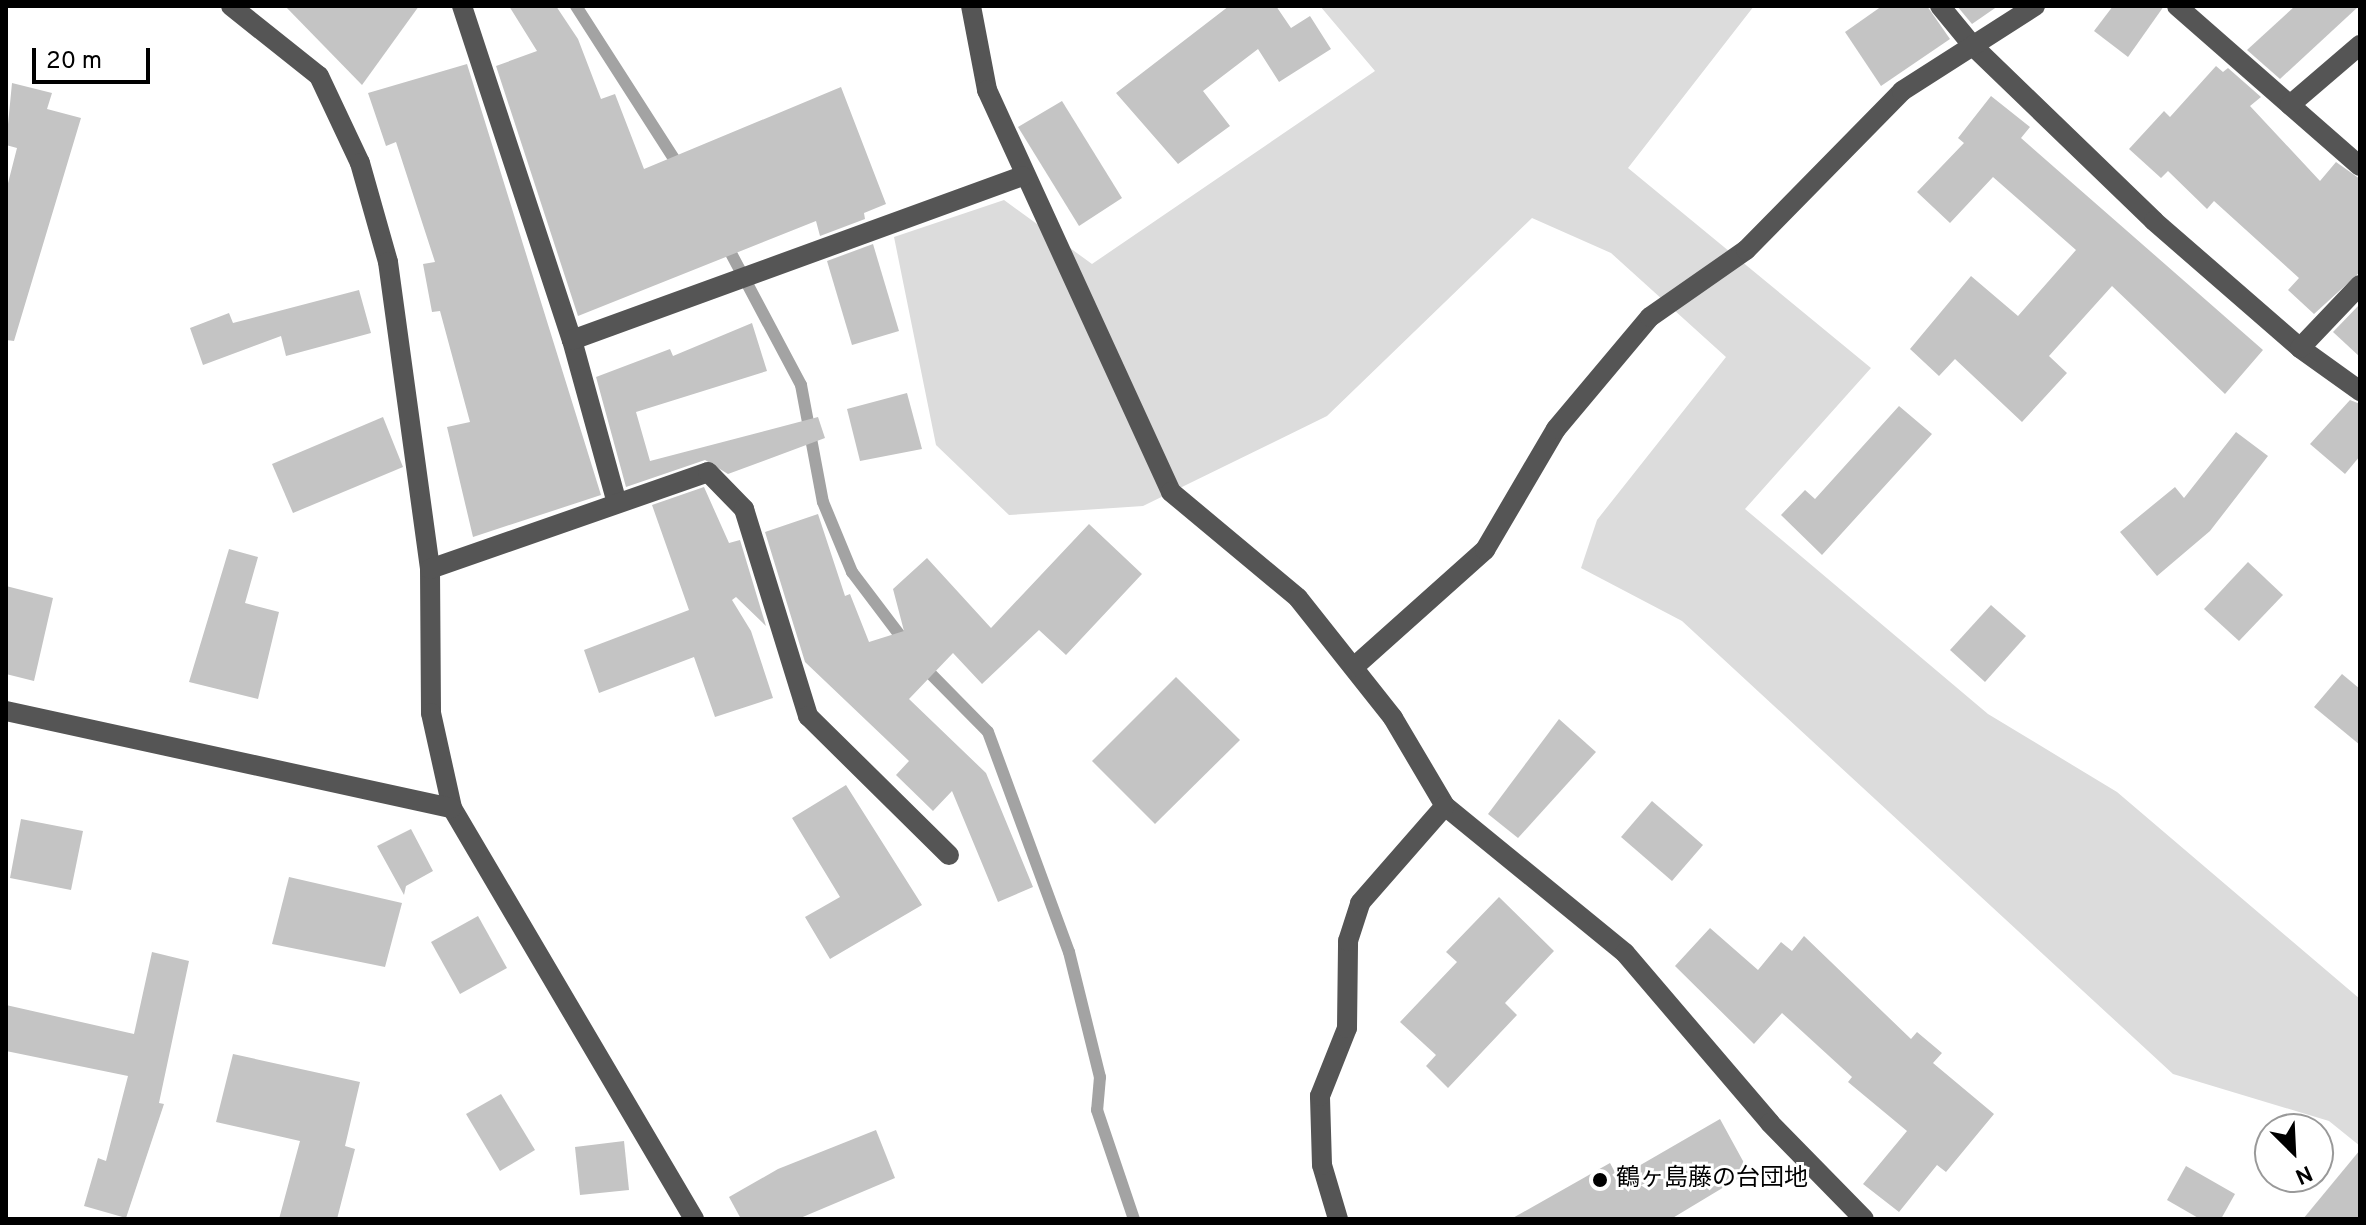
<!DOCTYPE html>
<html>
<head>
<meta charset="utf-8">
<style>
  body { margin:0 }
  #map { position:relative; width:2366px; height:1225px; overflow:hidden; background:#fff; font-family:Overpass,"Noto Sans JP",sans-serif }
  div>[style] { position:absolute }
  .green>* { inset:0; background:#dcdcdc }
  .stream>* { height:12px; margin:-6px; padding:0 6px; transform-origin:6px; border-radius:6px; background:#a3a3a3 }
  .building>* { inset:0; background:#c4c4c4 }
  .minor>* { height:20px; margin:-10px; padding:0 10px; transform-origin:10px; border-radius:10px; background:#555 }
  .dots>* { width:22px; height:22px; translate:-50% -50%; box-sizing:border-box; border:4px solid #fff; border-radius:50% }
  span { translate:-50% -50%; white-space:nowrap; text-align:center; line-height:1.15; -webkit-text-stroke:6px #fff; paint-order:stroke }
  .poi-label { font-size:24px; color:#000 }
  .left { translate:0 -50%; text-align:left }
  .frame { position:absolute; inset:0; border:8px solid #000; pointer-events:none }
  .north { position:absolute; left:2254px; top:1113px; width:80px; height:80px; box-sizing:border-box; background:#fff; border:2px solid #999; border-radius:50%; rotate:156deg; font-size:22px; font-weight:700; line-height:32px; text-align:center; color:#000 }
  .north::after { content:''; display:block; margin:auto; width:28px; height:36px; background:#000; clip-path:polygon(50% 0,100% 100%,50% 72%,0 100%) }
  .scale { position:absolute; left:32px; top:48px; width:118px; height:36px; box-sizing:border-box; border:4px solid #000; border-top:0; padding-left:10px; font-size:24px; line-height:28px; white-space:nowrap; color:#000; -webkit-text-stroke:6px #fff; paint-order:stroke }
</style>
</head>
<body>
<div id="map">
  <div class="green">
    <div style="clip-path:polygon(1320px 6px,1754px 6px,1628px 168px,1871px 368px,1745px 509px,1988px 714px,2117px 792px,2360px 999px,2360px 1146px,2329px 1121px,2173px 1074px,1682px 621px,1581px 568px,1597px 520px,1726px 357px,1611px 253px,1532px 218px,1327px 416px,1143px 506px,1009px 515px,936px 445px,894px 237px,1004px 200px,1092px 264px,1375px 71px)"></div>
  </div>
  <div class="stream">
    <div style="left:576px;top:6px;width:193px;rotate:57.3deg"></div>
    <div style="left:725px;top:242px;width:162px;rotate:62deg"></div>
    <div style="left:801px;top:385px;width:119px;rotate:79.4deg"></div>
    <div style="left:823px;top:502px;width:76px;rotate:67.5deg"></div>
    <div style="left:852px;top:572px;width:93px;rotate:52.9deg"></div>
    <div style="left:921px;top:664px;width:95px;rotate:45.4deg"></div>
    <div style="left:988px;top:732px;width:234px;rotate:69.8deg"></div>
    <div style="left:1069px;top:952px;width:129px;rotate:76.1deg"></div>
    <div style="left:1100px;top:1077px;width:33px;rotate:95deg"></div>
    <div style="left:1097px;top:1110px;width:115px;rotate:71.3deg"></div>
  </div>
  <div class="building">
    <div style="clip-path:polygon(285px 6px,419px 6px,362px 85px)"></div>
    <div style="clip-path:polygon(509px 6px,556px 6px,578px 39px,601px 99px,615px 94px,644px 169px,841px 87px,886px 204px,864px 213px,865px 219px,820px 236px,816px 221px,578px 316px,496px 66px,537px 51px)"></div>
    <div style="clip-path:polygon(1229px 6px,1276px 6px,1291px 28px,1310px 16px,1331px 49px,1279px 82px,1258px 49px,1203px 91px,1230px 126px,1178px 164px,1116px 93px)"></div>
    <div style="clip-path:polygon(1882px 6px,1927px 6px,1950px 39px,1881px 86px,1845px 32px)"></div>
    <div style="clip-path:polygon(1957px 6px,1998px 6px,1972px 24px)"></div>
    <div style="clip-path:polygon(2113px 6px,2164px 6px,2128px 57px,2094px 31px)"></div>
    <div style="clip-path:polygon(2295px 6px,2359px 6px,2280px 79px,2247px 50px)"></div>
    <div style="clip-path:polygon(467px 64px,601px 495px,473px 537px,447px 427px,470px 422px,440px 311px,432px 312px,423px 264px,435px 262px,396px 142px,386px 146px,368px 93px)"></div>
    <div style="clip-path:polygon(2216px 66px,2223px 72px,2228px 68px,2261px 97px,2250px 106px,2320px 181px,2336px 162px,2360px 179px,2360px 272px,2314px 314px,2288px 290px,2299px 278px,2214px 201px,2207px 209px,2168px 171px,2161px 178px,2129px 149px,2164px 111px,2170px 117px)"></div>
    <div style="clip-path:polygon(12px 83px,52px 93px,47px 109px,81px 118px,14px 341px,6px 340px,6px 191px,17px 148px,6px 145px)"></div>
    <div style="clip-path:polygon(1991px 96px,2030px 127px,2021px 138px,2263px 350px,2225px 394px,2112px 286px,2049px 356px,2067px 373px,2022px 422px,1955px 359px,1939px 376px,1910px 349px,1971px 276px,2018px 316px,2076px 250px,1993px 177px,1950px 223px,1917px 192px,1964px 143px,1958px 138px)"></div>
    <div style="clip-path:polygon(1062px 101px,1122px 198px,1079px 226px,1018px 127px)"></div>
    <div style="clip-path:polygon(873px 244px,899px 331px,852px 345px,827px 261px)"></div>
    <div style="clip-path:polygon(359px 290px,371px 333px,286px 356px,281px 336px,203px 365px,190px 328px,229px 313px,233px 323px)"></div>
    <div style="clip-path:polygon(2360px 304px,2360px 357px,2333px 332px)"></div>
    <div style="clip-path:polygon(752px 323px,767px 371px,636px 412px,650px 461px,818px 417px,825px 438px,728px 474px,705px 460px,626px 487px,596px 377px,670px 349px,673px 356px)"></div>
    <div style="clip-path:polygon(907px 393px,922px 449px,860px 461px,847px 409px)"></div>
    <div style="clip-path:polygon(2350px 400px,2360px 404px,2360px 456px,2345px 474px,2310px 444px)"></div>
    <div style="clip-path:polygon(1899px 406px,1932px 434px,1822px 555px,1781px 515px,1805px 490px,1815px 499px)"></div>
    <div style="clip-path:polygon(383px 417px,403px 467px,293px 513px,272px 464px)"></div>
    <div style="clip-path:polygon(2236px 432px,2268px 456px,2210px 531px,2157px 576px,2120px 532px,2175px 487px,2184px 498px)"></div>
    <div style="clip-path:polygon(704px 487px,729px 543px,740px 540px,766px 626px,736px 597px,732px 600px,751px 631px,773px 698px,715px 717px,694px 657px,599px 693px,584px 650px,689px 610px,652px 505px)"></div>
    <div style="clip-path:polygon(818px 514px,845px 596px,850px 594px,869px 642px,904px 631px,893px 589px,927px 558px,991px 628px,1089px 524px,1142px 574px,1066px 655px,1039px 630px,982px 684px,953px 653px,909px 699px,986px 773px,1033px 887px,998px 902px,952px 791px,933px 811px,896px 775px,909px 761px,805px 662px,765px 532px)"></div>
    <div style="clip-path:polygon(229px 549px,258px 557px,245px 603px,279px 612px,258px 699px,189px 682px)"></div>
    <div style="clip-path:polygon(2248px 562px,2283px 595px,2239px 641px,2204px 609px)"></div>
    <div style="clip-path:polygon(6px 586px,53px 598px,34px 681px,6px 674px)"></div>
    <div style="clip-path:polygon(1991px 605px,2026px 636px,1985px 682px,1950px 650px)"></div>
    <div style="clip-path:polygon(2342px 674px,2360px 689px,2360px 745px,2314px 707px)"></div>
    <div style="clip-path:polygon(1176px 677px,1240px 740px,1155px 824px,1092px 761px)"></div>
    <div style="clip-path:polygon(1559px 719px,1596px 752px,1518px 838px,1488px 814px)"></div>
    <div style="clip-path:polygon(846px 785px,922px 905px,830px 959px,805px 917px,840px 897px,792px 818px)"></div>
    <div style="clip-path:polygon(1652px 801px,1703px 845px,1672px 881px,1621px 837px)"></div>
    <div style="clip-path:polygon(21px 819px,83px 831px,71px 890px,10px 878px)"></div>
    <div style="clip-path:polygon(411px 829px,433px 871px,406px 886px,404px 895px,377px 846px)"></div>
    <div style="clip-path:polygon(289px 877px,402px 903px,385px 967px,272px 944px)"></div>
    <div style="clip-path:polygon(1499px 897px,1554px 951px,1505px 1003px,1517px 1015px,1448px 1088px,1426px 1066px,1436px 1055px,1400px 1022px,1457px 962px,1446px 952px)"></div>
    <div style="clip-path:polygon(478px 916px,507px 968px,460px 994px,431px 942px)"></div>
    <div style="clip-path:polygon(1710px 928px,1758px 970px,1781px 942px,1792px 951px,1804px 936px,1911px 1039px,1917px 1032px,1942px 1053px,1933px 1063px,1994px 1114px,1946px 1172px,1937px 1165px,1899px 1212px,1863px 1184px,1907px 1131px,1848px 1082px,1852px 1077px,1782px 1013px,1754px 1044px,1675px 966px)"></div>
    <div style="clip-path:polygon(152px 952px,189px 961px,159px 1103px,164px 1104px,126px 1218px,84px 1206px,98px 1158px,106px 1161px,128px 1076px,6px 1051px,6px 1005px,134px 1034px)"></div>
    <div style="clip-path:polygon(233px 1054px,360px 1082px,345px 1146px,355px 1149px,337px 1219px,279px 1219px,300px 1141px,216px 1122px)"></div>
    <div style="clip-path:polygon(501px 1094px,535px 1150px,500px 1171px,466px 1114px)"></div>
    <div style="clip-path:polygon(1720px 1119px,1749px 1172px,1671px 1219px,1511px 1219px,1610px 1163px,1618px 1178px)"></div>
    <div style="clip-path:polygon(876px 1130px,895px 1178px,798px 1219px,741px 1219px,729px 1197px,778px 1169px)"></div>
    <div style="clip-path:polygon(624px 1141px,629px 1190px,580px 1195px,575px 1147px)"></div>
    <div style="clip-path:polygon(2360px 1150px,2360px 1219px,2303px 1219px)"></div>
    <div style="clip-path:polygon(2186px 1166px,2235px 1194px,2221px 1219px,2200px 1219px,2167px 1200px)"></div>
  </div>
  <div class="minor">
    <div style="left:231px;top:6px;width:112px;rotate:38.5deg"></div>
    <div style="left:319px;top:76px;width:96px;rotate:64.8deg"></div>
    <div style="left:360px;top:163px;width:103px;rotate:74.2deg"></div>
    <div style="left:388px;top:262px;width:310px;rotate:82.2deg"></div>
    <div style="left:430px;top:569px;width:144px;rotate:89.6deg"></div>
    <div style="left:431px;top:713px;width:97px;rotate:77.5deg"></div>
    <div style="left:452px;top:808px;width:477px;rotate:59.5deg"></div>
    <div style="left:462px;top:6px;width:352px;rotate:71.8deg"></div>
    <div style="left:572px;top:340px;width:169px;rotate:74.6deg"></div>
    <div style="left:971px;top:6px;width:86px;rotate:79.2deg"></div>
    <div style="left:987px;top:90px;width:442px;rotate:65.4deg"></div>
    <div style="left:1171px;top:492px;width:165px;rotate:39.8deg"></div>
    <div style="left:1298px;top:598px;width:153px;rotate:51.6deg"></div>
    <div style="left:1393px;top:718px;width:102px;rotate:59.4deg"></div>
    <div style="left:1445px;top:806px;width:232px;rotate:39.2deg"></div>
    <div style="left:1625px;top:953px;width:223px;rotate:49.5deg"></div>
    <div style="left:1770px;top:1123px;width:134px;rotate:45.6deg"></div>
    <div style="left:1940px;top:6px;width:52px;rotate:50.5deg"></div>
    <div style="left:1973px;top:46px;width:252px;rotate:44deg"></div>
    <div style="left:2154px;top:221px;width:194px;rotate:41deg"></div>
    <div style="left:2300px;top:348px;width:74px;rotate:35.6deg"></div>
    <div style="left:2177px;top:6px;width:243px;rotate:41.2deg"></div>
    <div style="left:2290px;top:105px;width:92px;rotate:-40.6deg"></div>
    <div style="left:572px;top:340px;width:479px;rotate:-20deg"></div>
    <div style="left:2300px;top:348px;width:87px;rotate:-46.4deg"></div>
    <div style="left:430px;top:569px;width:294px;rotate:-19.2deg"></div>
    <div style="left:708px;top:472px;width:52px;rotate:45.8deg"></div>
    <div style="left:744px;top:509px;width:217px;rotate:72.8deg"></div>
    <div style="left:808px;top:716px;width:198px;rotate:44.6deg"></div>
    <div style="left:1354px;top:667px;width:176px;rotate:-41.8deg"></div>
    <div style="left:1485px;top:550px;width:140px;rotate:-59.6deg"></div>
    <div style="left:1556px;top:429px;width:146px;rotate:-50deg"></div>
    <div style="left:1650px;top:317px;width:117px;rotate:-34.9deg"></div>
    <div style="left:1746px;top:250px;width:223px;rotate:-45.5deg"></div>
    <div style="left:1902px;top:91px;width:158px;rotate:-32.6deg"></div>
    <div style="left:6px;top:711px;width:456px;rotate:12.3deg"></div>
    <div style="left:1338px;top:1219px;width:56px;rotate:-106.5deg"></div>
    <div style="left:1322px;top:1165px;width:69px;rotate:-91.7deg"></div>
    <div style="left:1320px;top:1096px;width:73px;rotate:-68.3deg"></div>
    <div style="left:1347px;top:1028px;width:87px;rotate:-89.3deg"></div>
    <div style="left:1348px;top:941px;width:40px;rotate:-72deg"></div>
    <div style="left:1360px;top:903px;width:129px;rotate:-48.8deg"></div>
  </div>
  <div class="dots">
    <div style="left:1600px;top:1180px;background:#000"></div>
  </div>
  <div class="poi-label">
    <span class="left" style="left:1616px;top:1180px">鶴ヶ島藤の台団地</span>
  </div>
  <div class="frame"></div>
  <div class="north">N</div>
  <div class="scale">20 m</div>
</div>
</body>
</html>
